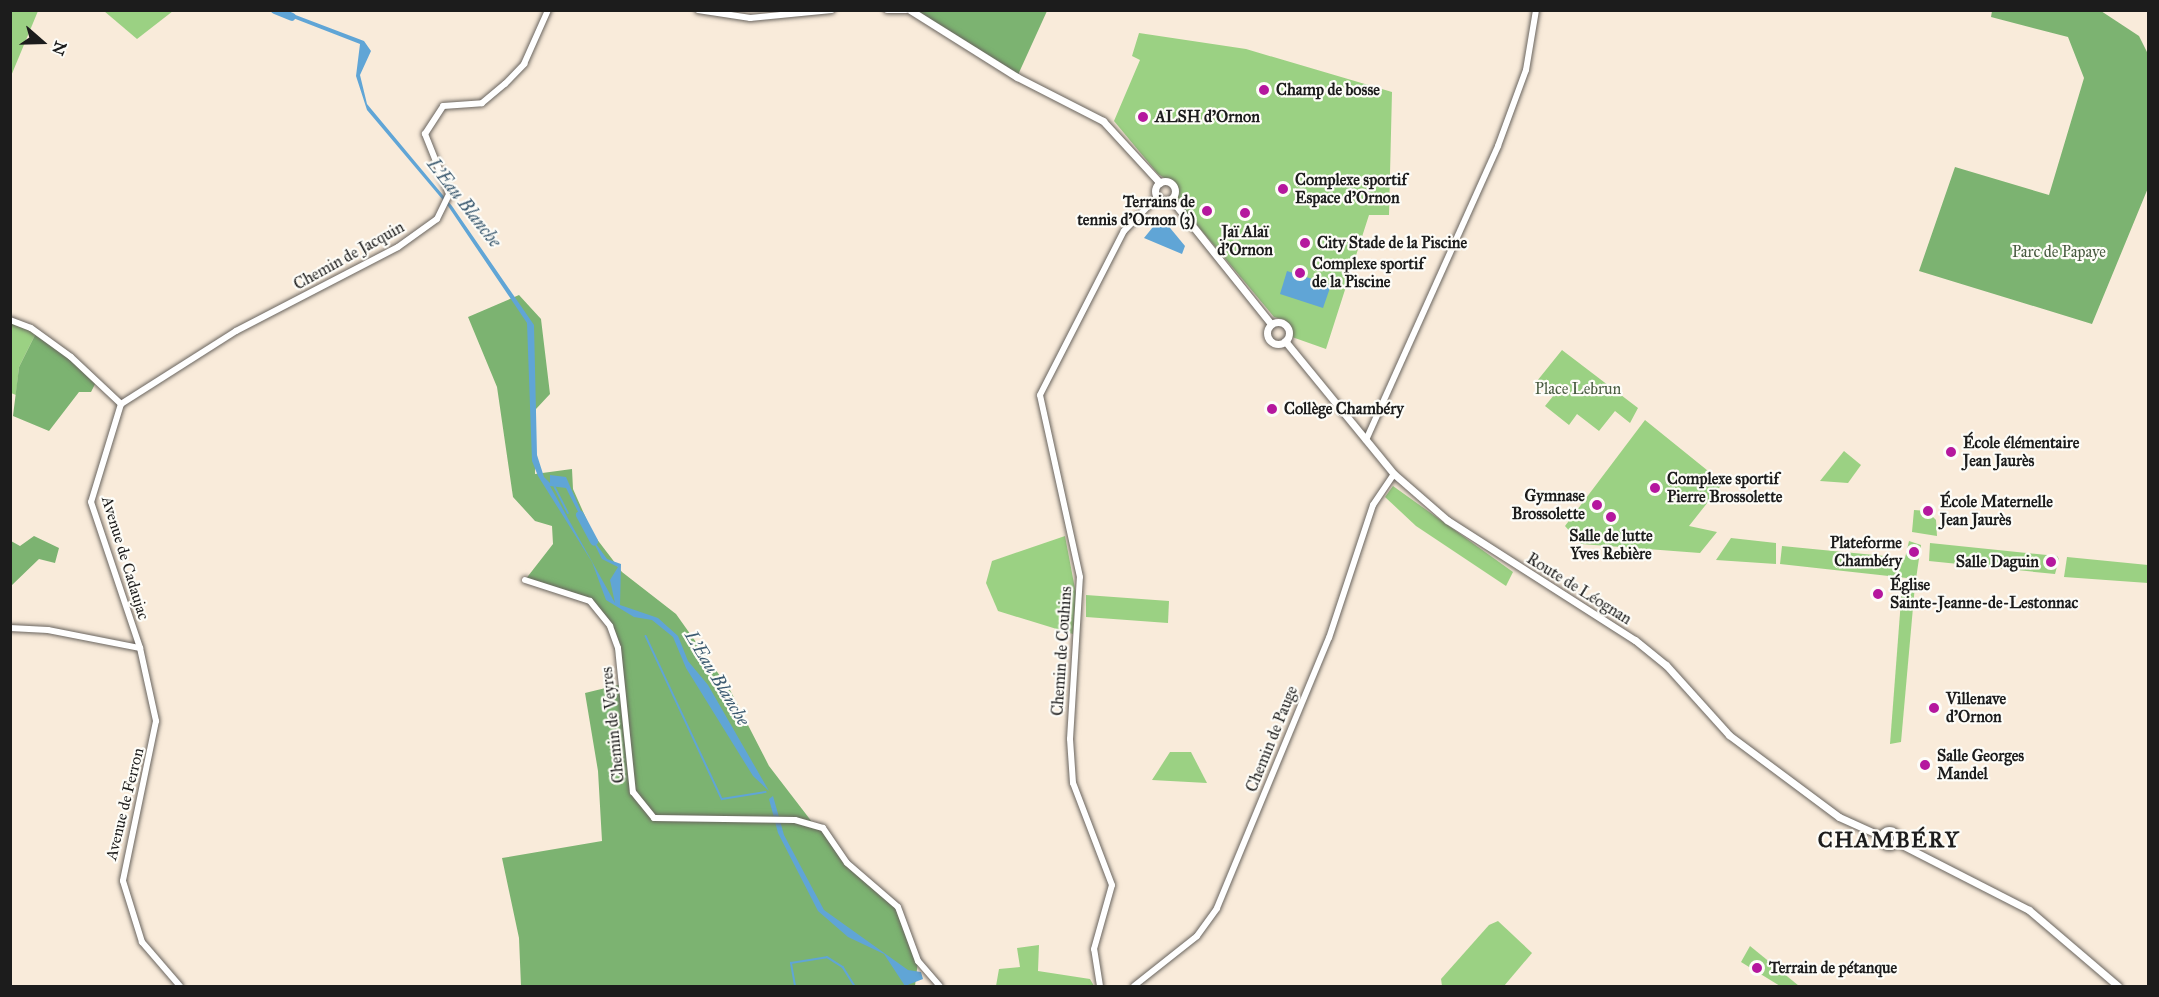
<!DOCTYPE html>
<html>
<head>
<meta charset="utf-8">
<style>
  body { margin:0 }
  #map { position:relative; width:2159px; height:997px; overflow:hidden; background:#f9ebda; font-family:"IM FELL Great Primer",serif }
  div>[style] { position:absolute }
  .green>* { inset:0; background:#9bd183 }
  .forest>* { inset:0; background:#7cb371 }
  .water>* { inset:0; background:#60a5d6 }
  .stream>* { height:1.5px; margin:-0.75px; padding:0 0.75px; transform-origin:0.75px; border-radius:0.75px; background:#60a5d6 }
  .river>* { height:8px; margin:-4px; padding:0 4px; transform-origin:4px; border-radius:4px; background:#60a5d6 }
  .roads { filter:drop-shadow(0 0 2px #69645e) drop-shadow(0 0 2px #69645e) }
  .tertiary>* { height:6px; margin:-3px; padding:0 3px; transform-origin:3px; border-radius:3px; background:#fff }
  .secondary>* { height:7px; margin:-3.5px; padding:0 3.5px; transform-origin:3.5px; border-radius:3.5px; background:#fff }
  .secondary>.ring { margin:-3.5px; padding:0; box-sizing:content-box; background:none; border:7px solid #fff; border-radius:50% }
  .dots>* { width:16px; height:16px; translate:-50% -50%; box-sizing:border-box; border:3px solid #fdfcf7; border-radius:50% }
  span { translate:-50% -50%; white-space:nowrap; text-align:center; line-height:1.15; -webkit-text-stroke:4.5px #fdfcf7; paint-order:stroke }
  .poi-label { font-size:16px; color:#1c1c1c; font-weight:700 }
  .left { translate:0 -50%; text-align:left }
  .right { translate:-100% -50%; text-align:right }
  .park-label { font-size:16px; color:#485b40 }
  .street-label { font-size:16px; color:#1c1c1c }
  .water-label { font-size:18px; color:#3b5a70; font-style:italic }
  .district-label { font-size:22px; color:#1c1c1c; font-weight:700; letter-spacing:1.5px }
  .frame { position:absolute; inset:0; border:12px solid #1c1c1c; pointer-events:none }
  .north { position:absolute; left:12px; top:12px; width:60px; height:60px; -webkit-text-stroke:4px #fdfcf7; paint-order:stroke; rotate:110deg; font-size:16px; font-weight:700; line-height:24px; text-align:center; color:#1c1c1c }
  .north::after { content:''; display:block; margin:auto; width:21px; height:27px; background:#1c1c1c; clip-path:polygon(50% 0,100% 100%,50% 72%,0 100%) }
</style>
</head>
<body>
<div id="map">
  <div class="green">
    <div style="clip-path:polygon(11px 10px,38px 11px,11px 76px,10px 11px)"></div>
    <div style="clip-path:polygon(104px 11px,173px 11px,137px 39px)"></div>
    <div style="clip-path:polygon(1139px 33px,1246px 49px,1392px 92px,1389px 215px,1369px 215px,1326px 349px,1292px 337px,1285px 320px,1274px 317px,1177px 201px,1176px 185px,1158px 174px,1114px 121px,1140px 60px,1132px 56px)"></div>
    <div style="clip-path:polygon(10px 322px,36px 333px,19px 367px,16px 395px,11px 393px)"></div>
    <div style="clip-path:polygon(1562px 350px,1638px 408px,1630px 423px,1615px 411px,1599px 431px,1577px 414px,1569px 425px,1545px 406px,1554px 395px,1537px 381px)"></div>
    <div style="clip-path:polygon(1645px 420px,1723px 483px,1689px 526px,1717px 532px,1700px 553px,1581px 544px,1565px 526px)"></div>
    <div style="clip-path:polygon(1844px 451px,1861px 465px,1848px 483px,1820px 481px)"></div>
    <div style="clip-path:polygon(1393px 486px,1513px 572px,1506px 586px,1416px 526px,1385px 497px)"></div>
    <div style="clip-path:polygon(1914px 510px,1927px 511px,1936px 520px,1937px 536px,1912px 532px)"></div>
    <div style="clip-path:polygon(1065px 536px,1076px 594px,1073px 634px,998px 611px,986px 583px,992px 561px)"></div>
    <div style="clip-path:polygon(1731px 538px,1776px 543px,1776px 564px,1716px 560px)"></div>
    <div style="clip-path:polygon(1909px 541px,1921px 545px,1916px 579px,1780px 564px,1782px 546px,1905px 558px)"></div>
    <div style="clip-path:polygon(1930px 543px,2057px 556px,2059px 559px,2055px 574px,1929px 561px)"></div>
    <div style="clip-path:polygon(2067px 557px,2148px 565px,2148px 583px,2064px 577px)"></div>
    <div style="clip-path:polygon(1915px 585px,1901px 742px,1890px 744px,1902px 587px)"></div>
    <div style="clip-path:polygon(1086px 595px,1169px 601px,1168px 623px,1086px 617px)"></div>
    <div style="clip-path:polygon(1170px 752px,1191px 752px,1207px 783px,1152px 780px)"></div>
    <div style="clip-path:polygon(1498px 921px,1532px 953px,1504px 986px,1442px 986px,1441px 979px,1489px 925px)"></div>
    <div style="clip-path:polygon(1039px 945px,1038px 971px,1090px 979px,1094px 986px,996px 986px,999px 969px,1020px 967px,1017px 948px)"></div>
    <div style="clip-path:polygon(1750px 946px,1777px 968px,1799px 986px,1780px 986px,1741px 962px)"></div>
  </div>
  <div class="forest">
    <div style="clip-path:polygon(910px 11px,1047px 11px,1017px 77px)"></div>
    <div style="clip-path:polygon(1992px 11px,2101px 11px,2139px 36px,2148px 54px,2148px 188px,2092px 324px,1919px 271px,1955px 167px,2049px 195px,2084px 78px,2068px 37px,1991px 17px)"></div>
    <div style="clip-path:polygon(519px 295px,541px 319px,550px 394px,536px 409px,535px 474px,572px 469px,573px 489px,593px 534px,622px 572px,676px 614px,730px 690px,769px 766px,812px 822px,823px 828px,847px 863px,898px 907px,918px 961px,915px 986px,521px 986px,519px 938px,502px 858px,602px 841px,598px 771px,585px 693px,622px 684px,610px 626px,590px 601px,525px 580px,553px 544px,552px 526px,535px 521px,513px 497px,497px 387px,468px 317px)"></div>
    <div style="clip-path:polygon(36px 333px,97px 380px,91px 392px,79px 392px,49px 431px,13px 416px,19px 367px)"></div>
    <div style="clip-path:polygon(34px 536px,59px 548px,55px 563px,39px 559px,11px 586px,11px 541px,20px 546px)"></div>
  </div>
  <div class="water">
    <div style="clip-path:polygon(evenodd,275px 11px,285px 11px,364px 41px,371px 51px,360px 75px,367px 104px,452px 206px,534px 325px,537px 455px,544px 477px,550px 483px,550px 475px,566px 477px,594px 541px,607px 559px,621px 564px,620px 605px,658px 618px,678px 636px,688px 661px,708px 685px,769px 791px,753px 776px,686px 668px,673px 637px,652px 620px,634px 617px,606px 600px,592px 562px,538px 476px,532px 461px,527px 323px,448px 206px,367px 110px,356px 76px,360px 44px,275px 11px,550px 486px,566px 488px,602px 559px,618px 567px,610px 580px,615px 603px,550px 486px)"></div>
    <div style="clip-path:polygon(1161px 217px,1185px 246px,1182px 254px,1144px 238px)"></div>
    <div style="clip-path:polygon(1287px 271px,1331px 285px,1323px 308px,1280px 294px)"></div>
    <div style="clip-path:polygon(773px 796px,784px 835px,824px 910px,908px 970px,921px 972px,923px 979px,905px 986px,884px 954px,848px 937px,818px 911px,778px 833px,769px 799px)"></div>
  </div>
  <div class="stream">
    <div style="left:555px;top:487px;width:29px;rotate:63deg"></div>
    <div style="left:646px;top:636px;width:180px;rotate:65deg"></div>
    <div style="left:722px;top:799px;width:44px;rotate:-9.2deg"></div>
    <div style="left:795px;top:986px;width:23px;rotate:-100deg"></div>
    <div style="left:791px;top:963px;width:36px;rotate:-9deg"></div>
    <div style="left:827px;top:957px;width:19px;rotate:32deg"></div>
    <div style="left:843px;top:967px;width:22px;rotate:58deg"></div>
  </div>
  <div class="river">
    <div style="left:275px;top:10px;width:18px;rotate:22deg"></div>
    <div style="left:580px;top:515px;width:30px;rotate:62deg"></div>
  </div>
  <div class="roads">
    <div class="tertiary">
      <div style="left:698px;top:10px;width:53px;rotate:8.7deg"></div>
      <div style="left:750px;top:18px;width:82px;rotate:-5.6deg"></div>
      <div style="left:887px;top:10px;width:19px"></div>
      <div style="left:10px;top:320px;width:22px;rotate:21deg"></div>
      <div style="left:31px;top:328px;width:49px;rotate:35.9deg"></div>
      <div style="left:71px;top:357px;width:69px;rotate:43.2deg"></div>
      <div style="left:121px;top:404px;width:102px;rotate:107deg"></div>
      <div style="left:91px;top:502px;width:154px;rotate:71.4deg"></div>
      <div style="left:140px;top:648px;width:75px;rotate:77.6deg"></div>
      <div style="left:156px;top:721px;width:163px;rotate:101.7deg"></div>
      <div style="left:123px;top:881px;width:64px;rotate:72.7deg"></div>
      <div style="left:142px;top:942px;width:58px;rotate:49.2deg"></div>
      <div style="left:121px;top:404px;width:136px;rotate:-32.4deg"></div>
      <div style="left:236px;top:331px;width:182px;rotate:-27.4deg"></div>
      <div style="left:398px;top:247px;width:48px;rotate:-35.7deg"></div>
      <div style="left:437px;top:219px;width:28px;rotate:-64deg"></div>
      <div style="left:449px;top:194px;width:65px;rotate:-111.8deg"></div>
      <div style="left:425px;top:134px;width:33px;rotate:-57deg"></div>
      <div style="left:443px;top:106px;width:39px;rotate:-4deg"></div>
      <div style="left:482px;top:103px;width:30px;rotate:-40deg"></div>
      <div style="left:505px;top:84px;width:28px;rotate:-46deg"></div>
      <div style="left:524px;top:64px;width:59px;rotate:-66deg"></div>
      <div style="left:1366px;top:440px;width:322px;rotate:-65.8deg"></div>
      <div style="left:1498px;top:146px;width:81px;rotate:-69.8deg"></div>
      <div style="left:1526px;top:70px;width:61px;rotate:-80.5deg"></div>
      <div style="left:525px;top:580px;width:68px;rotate:17.9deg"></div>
      <div style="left:590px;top:601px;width:32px;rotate:51deg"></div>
      <div style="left:610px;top:626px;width:23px;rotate:70deg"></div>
      <div style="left:618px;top:648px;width:145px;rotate:84.1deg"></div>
      <div style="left:633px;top:792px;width:33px;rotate:51deg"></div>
      <div style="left:654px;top:818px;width:141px;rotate:0.8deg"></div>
      <div style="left:795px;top:820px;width:29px;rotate:16deg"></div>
      <div style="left:823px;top:828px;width:42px;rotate:55.6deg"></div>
      <div style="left:847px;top:863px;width:67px;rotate:40.8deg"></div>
      <div style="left:898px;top:907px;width:58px;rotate:69.7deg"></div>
      <div style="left:918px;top:961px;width:33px;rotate:49deg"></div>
      <div style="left:10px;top:628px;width:38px;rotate:3deg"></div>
      <div style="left:48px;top:630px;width:94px;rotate:11.1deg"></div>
      <div style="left:1100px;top:986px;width:37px;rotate:-99deg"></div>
      <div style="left:1094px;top:949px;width:66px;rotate:-74.3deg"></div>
      <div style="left:1112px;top:885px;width:109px;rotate:-110.9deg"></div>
      <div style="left:1073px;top:783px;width:44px;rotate:-93.9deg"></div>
      <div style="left:1070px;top:739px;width:162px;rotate:-86.5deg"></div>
      <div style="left:1080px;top:577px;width:186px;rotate:-102.4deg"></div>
      <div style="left:1040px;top:395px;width:184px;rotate:-62.9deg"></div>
      <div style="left:1124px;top:231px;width:47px;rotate:-45.9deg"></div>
      <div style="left:1134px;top:986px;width:80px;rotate:-38.4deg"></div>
      <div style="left:1197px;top:936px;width:34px;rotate:-54deg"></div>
      <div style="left:1217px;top:908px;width:292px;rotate:-67.5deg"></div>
      <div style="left:1329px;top:638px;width:140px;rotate:-71.7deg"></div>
      <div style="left:1373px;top:505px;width:37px;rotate:-56deg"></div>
    </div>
    <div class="secondary">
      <div style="left:910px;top:10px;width:126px;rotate:32.1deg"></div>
      <div style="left:1017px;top:77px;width:97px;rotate:27.1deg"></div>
      <div style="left:1103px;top:121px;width:84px;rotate:47.4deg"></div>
      <div class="ring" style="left:1155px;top:181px;width:13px;height:13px"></div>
      <div style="left:1171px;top:199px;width:160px;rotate:51.3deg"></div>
      <div class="ring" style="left:1267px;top:322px;width:15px;height:15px"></div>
      <div style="left:1285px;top:341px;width:172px;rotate:50.7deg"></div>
      <div style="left:1394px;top:474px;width:70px;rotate:41deg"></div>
      <div style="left:1447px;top:520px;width:223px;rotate:32.6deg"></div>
      <div style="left:1635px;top:640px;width:40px;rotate:39deg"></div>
      <div style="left:1666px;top:665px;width:94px;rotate:48deg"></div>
      <div style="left:1729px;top:735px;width:137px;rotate:36.7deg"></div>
      <div style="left:1839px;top:817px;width:46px;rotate:24.3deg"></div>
      <div class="ring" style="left:1881px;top:830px;width:9px;height:9px"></div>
      <div style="left:1896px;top:842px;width:149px;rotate:27.1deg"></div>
      <div style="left:2029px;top:910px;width:117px;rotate:40.5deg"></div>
    </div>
  </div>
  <div class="dots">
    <div style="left:1264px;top:90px;background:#b5179e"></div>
    <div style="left:1143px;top:117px;background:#b5179e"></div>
    <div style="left:1283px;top:189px;background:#b5179e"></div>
    <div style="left:1207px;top:211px;background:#b5179e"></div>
    <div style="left:1245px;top:213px;background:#b5179e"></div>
    <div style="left:1305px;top:243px;background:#b5179e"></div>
    <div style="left:1300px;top:273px;background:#b5179e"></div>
    <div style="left:1272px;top:409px;background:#b5179e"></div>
    <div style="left:1951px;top:452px;background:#b5179e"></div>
    <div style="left:1655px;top:488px;background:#b5179e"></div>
    <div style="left:1597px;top:505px;background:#b5179e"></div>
    <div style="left:1928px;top:511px;background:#b5179e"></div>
    <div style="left:1611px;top:517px;background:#b5179e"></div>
    <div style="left:1914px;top:552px;background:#b5179e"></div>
    <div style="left:2051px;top:562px;background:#b5179e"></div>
    <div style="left:1878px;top:594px;background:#b5179e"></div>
    <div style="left:1934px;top:708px;background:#b5179e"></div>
    <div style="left:1925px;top:765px;background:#b5179e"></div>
    <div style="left:1757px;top:968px;background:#b5179e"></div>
  </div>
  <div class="poi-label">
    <span class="left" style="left:1276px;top:90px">Champ de bosse</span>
    <span class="left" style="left:1155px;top:117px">ALSH d'Ornon</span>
    <span class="left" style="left:1295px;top:189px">Complexe sportif<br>Espace d'Ornon</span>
    <span class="right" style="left:1195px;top:211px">Terrains de<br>tennis d'Ornon (3)</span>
    <span style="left:1245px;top:241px">Jaï Alaï<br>d'Ornon</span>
    <span class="left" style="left:1317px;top:243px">City Stade de la Piscine</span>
    <span class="left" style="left:1312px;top:273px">Complexe sportif<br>de la Piscine</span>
    <span class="left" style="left:1284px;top:409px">Collège Chambéry</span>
    <span class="left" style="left:1963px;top:452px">École élémentaire<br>Jean Jaurès</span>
    <span class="left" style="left:1667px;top:488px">Complexe sportif<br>Pierre Brossolette</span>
    <span class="right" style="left:1585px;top:505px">Gymnase<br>Brossolette</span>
    <span class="left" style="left:1940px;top:511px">École Maternelle<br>Jean Jaurès</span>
    <span style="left:1611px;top:545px">Salle de lutte<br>Yves Rebière</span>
    <span class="right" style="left:1902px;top:552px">Plateforme<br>Chambéry</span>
    <span class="right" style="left:2039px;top:562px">Salle Daguin</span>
    <span class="left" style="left:1890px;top:594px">Église<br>Sainte-Jeanne-de-Lestonnac</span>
    <span class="left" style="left:1946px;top:708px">Villenave<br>d'Ornon</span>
    <span class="left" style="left:1937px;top:765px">Salle Georges<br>Mandel</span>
    <span class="left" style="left:1769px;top:968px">Terrain de pétanque</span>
  </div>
  <div class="park-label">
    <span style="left:2059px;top:252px">Parc de Papaye</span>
    <span style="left:1578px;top:389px">Place Lebrun</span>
  </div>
  <div class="street-label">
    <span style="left:349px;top:256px;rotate:-29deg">Chemin de Jacquin</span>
    <span style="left:125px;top:558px;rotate:73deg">Avenue de Cadaujac</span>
    <span style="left:1579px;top:589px;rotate:32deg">Route de Léognan</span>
    <span style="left:1062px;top:651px;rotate:-86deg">Chemin de Couhins</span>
    <span style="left:613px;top:725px;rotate:-96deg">Chemin de Veyres</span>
    <span style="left:1272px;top:739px;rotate:-68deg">Chemin de Pauge</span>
    <span style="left:125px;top:804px;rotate:-76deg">Avenue de Ferron</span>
  </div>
  <div class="water-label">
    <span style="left:464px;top:203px;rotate:52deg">L'Eau Blanche</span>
    <span style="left:717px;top:678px;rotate:59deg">L'Eau Blanche</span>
  </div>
  <div class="district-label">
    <span style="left:1889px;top:840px">CHAMBÉRY</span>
  </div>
  <div class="frame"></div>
  <div class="north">N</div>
</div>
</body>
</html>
